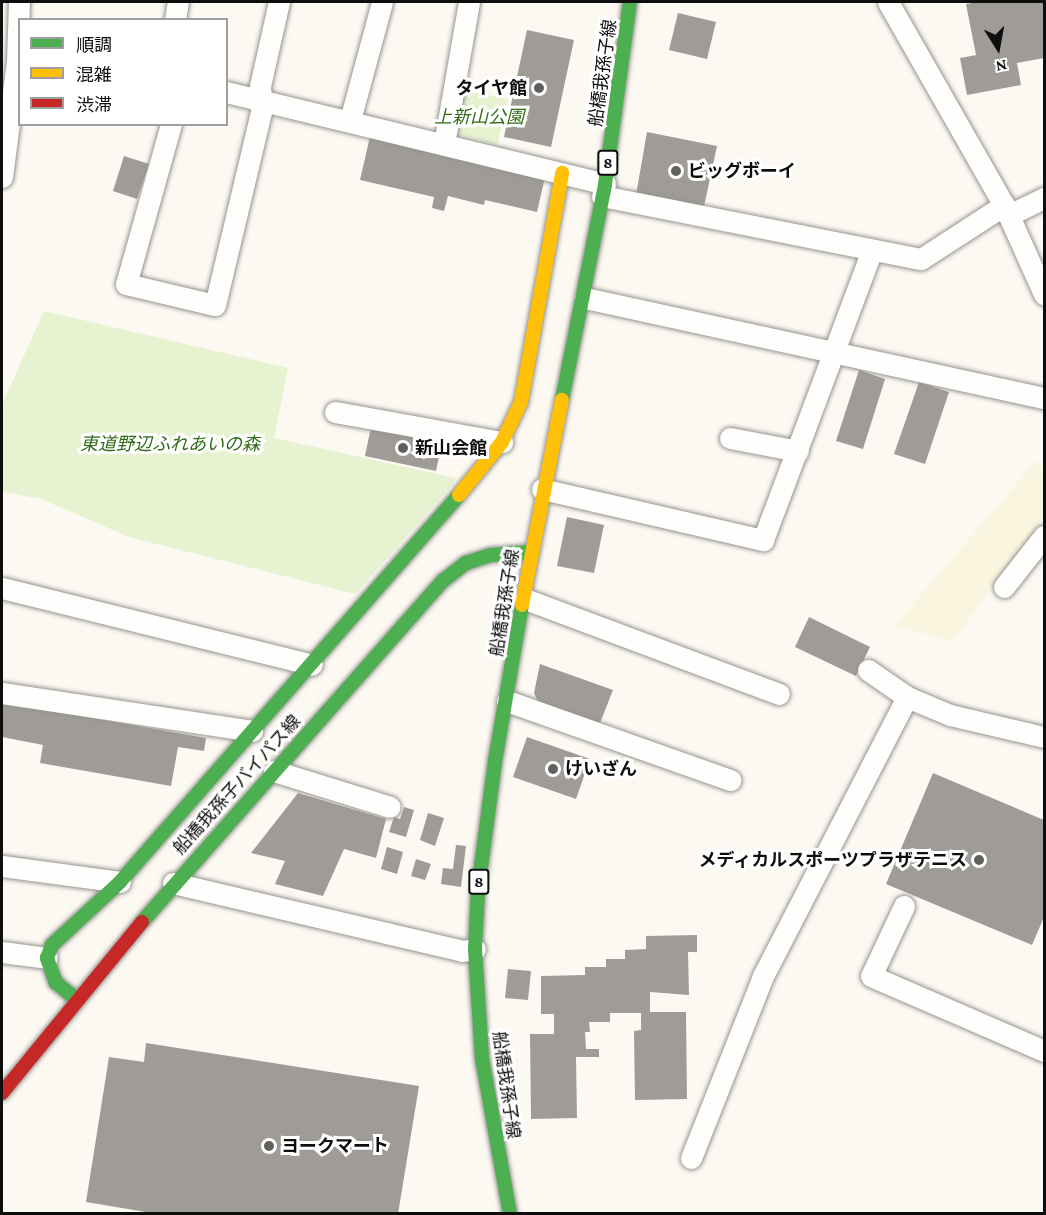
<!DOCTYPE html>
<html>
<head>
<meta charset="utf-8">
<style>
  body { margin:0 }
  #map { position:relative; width:1046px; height:1215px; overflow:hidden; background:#fcf9f2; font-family:"Crimson Pro","Noto Sans JP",serif }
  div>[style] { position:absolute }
  .farmland>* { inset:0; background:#f9f5de }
  .green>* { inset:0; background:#e7f2d1 }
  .building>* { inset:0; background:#9f9c98 }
  .roads { filter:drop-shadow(0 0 2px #959491) drop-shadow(0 0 2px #959491) }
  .street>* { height:21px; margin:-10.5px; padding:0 10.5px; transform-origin:10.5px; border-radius:10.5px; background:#fffefd }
  .fast>* { height:14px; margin:-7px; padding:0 7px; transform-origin:7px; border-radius:7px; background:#4caf50 }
  .slow>* { height:14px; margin:-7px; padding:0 7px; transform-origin:7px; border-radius:7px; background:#ffc107 }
  .jam>* { height:14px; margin:-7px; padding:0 7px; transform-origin:7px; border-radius:7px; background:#c62828 }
  .dots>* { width:16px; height:16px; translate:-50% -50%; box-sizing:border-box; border:3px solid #fff; border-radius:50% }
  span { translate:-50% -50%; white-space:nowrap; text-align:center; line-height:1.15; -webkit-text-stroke:6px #fff; paint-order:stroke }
  .shield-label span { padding:2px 4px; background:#fff; border:2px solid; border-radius:4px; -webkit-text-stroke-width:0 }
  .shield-label { font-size:16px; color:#0e0e0e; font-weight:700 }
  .street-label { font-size:18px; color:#0e0e0e }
  .poi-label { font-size:18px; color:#0e0e0e; font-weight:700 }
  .right { translate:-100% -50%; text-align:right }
  .left { translate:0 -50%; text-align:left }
  .park-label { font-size:18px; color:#306b19; font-style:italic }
  .frame { position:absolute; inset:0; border:3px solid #0e0e0e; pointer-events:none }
  .legend { position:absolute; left:18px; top:18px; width:210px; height:108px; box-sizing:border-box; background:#fff; border:2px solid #9f9f9f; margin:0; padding:8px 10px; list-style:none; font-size:18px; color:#0e0e0e }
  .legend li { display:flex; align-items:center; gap:12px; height:30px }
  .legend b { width:30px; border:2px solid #9f9f9f }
  .north { position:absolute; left:968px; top:18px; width:60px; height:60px; -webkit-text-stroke:4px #fff; paint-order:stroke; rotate:169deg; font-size:16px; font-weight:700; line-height:24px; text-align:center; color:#0e0e0e }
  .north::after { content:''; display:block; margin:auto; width:21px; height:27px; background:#0e0e0e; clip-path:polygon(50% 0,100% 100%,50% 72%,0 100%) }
</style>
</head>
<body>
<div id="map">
  <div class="farmland">
    <div style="clip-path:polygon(1037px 460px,1044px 470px,1044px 517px,954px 639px,945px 640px,895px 625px)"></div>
  </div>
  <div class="green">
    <div style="clip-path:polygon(463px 90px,508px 99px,497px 145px,459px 135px,453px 125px)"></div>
    <div style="clip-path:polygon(44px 311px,288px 368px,274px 438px,456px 478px,454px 483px,355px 594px,129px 537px,41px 499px,2px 492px,2px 405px)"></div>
  </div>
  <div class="building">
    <div style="clip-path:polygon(979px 2px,1044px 2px,1044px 58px,1017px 63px,1021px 85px,967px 95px,960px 58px,976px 55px,966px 4px)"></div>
    <div style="clip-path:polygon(678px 13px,716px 22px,707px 59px,669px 50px)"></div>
    <div style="clip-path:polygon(527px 30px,574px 40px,551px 147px,504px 137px)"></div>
    <div style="clip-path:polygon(371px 132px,546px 173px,537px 212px,485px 200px,484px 205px,448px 196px,444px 211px,432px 208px,434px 197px,360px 180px)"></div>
    <div style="clip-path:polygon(647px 132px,717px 146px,703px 211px,636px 195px)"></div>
    <div style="clip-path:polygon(124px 156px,149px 164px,137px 199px,113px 191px)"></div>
    <div style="clip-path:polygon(859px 370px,885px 379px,863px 449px,836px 441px)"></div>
    <div style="clip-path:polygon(919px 382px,949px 392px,925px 464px,894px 454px)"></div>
    <div style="clip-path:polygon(371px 427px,442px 443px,436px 471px,365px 456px)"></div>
    <div style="clip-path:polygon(567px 517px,604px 525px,594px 573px,557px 566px)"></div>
    <div style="clip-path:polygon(809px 617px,870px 647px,856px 676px,795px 647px)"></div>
    <div style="clip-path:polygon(540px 664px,613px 690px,600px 723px,538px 702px,534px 693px)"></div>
    <div style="clip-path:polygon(2px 702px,206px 738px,204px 751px,178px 747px,171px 786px,40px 763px,43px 745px,2px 737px)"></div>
    <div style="clip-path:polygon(527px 737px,590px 759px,576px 799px,513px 777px)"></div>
    <div style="clip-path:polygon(933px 773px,1044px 820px,1044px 917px,1032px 945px,886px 884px)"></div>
    <div style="clip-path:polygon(298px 793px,386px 819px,376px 858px,344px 849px,323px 896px,275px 884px,285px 861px,251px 853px)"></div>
    <div style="clip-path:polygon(404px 807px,414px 810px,406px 837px,389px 832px,394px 817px,400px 819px)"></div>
    <div style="clip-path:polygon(428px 813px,444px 818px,435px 846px,420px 840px)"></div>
    <div style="clip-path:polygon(456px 845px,466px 846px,461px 887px,441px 884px,443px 868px,453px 869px)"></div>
    <div style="clip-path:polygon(387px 847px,403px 852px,397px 874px,381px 869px)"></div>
    <div style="clip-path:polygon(416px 859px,431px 864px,425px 880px,411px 876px)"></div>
    <div style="clip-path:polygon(697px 935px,697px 952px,688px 952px,689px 995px,650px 992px,650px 1012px,686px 1012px,687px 1099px,635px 1100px,634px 1031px,641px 1030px,641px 1013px,610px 1013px,610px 1022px,589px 1022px,590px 1032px,585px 1032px,586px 1049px,599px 1049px,599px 1057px,576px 1057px,577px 1118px,531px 1119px,530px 1034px,554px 1034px,554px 1014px,541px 1014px,541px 976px,585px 975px,585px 967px,606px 967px,606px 959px,625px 959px,625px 950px,646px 949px,646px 936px)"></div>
    <div style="clip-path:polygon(508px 969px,531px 971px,528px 1000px,505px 998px)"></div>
    <div style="clip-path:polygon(146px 1043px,419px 1086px,398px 1214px,158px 1214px,86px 1202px,109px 1057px,144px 1062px)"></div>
  </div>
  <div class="roads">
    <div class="street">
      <div style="left:888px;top:2px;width:234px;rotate:60.3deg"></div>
      <div style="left:1004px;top:205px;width:98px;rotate:65.8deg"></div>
      <div style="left:175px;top:20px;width:18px;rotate:-81deg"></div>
      <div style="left:226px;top:92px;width:390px;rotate:13.6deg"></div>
      <div style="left:350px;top:120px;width:122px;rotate:-74.8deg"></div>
      <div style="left:171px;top:124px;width:166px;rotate:105.7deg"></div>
      <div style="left:126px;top:284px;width:91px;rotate:13.3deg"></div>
      <div style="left:215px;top:305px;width:198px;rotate:-76.6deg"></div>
      <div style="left:261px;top:112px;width:26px;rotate:-92deg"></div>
      <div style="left:260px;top:86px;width:86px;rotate:-77.3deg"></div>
      <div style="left:444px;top:144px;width:144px;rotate:-80deg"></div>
      <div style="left:2px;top:177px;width:116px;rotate:-82.6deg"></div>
      <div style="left:17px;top:62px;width:60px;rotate:-88.1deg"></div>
      <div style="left:602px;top:196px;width:325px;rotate:11.2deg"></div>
      <div style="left:921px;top:259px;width:99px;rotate:-33deg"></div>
      <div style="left:1009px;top:215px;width:39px;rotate:-26deg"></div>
      <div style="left:585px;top:298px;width:470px;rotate:12.3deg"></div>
      <div style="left:335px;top:412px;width:170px;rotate:10.2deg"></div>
      <div style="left:730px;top:438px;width:69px;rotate:10.8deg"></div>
      <div style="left:542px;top:489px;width:227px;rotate:13deg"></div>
      <div style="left:763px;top:540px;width:308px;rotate:-69.4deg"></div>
      <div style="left:1004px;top:587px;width:65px;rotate:-51.9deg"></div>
      <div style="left:2px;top:588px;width:319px;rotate:13.9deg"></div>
      <div style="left:525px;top:599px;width:271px;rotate:20.5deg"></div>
      <div style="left:868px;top:670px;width:47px;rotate:34.7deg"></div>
      <div style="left:907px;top:697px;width:47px;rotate:22.7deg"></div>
      <div style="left:950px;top:715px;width:97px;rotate:13.2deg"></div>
      <div style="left:2px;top:693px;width:253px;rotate:8.6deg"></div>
      <div style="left:507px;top:701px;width:237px;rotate:19.5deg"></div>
      <div style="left:274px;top:771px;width:121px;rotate:17.2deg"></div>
      <div style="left:2px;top:866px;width:119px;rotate:7.7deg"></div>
      <div style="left:173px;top:883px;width:297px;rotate:13.2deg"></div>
      <div style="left:462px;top:951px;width:13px;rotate:-9deg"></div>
      <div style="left:904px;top:906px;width:77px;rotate:115.2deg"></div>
      <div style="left:871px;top:976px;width:189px;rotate:23.4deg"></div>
      <div style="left:2px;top:952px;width:45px;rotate:7.6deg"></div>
      <div style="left:691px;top:1158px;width:196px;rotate:-68.4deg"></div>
      <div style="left:763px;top:976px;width:314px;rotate:-62.7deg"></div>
    </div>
    <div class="fast">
      <div style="left:562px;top:400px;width:220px;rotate:-78.7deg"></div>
      <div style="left:605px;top:184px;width:184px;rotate:-82.2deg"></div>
      <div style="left:142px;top:922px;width:456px;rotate:-48.6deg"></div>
      <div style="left:444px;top:580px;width:28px;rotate:-38deg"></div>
      <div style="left:466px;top:563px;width:26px;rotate:-18deg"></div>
      <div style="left:491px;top:555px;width:41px;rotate:-4.2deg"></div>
      <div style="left:76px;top:999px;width:26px;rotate:-141deg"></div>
      <div style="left:56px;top:983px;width:27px;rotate:-110deg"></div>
      <div style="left:47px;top:958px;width:14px;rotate:-69deg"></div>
      <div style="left:52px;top:945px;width:93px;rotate:-42.8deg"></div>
      <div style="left:120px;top:882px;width:514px;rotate:-48.78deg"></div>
      <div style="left:510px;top:1214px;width:158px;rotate:-100.2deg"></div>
      <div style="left:482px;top:1058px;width:109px;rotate:-93.7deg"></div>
      <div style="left:475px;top:949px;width:60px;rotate:-87.1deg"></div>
      <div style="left:478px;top:889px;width:129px;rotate:-82.4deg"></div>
      <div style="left:495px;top:761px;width:158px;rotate:-80.2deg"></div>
    </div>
    <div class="slow">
      <div style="left:459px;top:495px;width:68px;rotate:-50.9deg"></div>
      <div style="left:502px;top:442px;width:44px;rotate:-64.6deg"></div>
      <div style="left:521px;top:402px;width:233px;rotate:-79.8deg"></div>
      <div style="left:522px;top:605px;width:209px;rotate:-79deg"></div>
    </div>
    <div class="jam">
      <div style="left:2px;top:1093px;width:221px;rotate:-50.7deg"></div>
    </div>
  </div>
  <div class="dots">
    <div style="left:539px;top:88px;background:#61605e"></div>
    <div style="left:676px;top:171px;background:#61605e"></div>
    <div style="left:403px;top:448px;background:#61605e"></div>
    <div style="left:553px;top:769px;background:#61605e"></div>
    <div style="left:979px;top:860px;background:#61605e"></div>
    <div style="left:269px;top:1146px;background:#61605e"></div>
  </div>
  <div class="shield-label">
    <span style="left:608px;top:163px">8</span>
    <span style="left:479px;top:882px">8</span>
  </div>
  <div class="street-label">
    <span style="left:603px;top:73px;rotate:-82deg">船橋我孫子線</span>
    <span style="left:505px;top:603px;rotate:-81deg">船橋我孫子線</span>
    <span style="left:237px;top:785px;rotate:-48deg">船橋我孫子バイパス線</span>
    <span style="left:506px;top:1085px;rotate:82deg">船橋我孫子線</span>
  </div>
  <div class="poi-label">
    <span class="right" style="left:527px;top:88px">タイヤ館</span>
    <span class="left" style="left:688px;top:171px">ビッグボーイ</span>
    <span class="left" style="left:415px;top:448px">新山会館</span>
    <span class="left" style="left:565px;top:769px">けいざん</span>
    <span class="right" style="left:967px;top:860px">メディカルスポーツプラザテニス</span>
    <span class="left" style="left:281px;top:1146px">ヨークマート</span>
  </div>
  <div class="park-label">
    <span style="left:479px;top:117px">上新山公園</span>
    <span style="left:170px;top:444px">東道野辺ふれあいの森</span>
  </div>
  <div class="frame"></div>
  <ul class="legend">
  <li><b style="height:8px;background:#4caf50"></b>順調</li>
  <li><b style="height:8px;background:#ffc107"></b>混雑</li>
  <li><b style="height:8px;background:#c62828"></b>渋滞</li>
  </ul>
  <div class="north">N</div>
</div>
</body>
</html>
